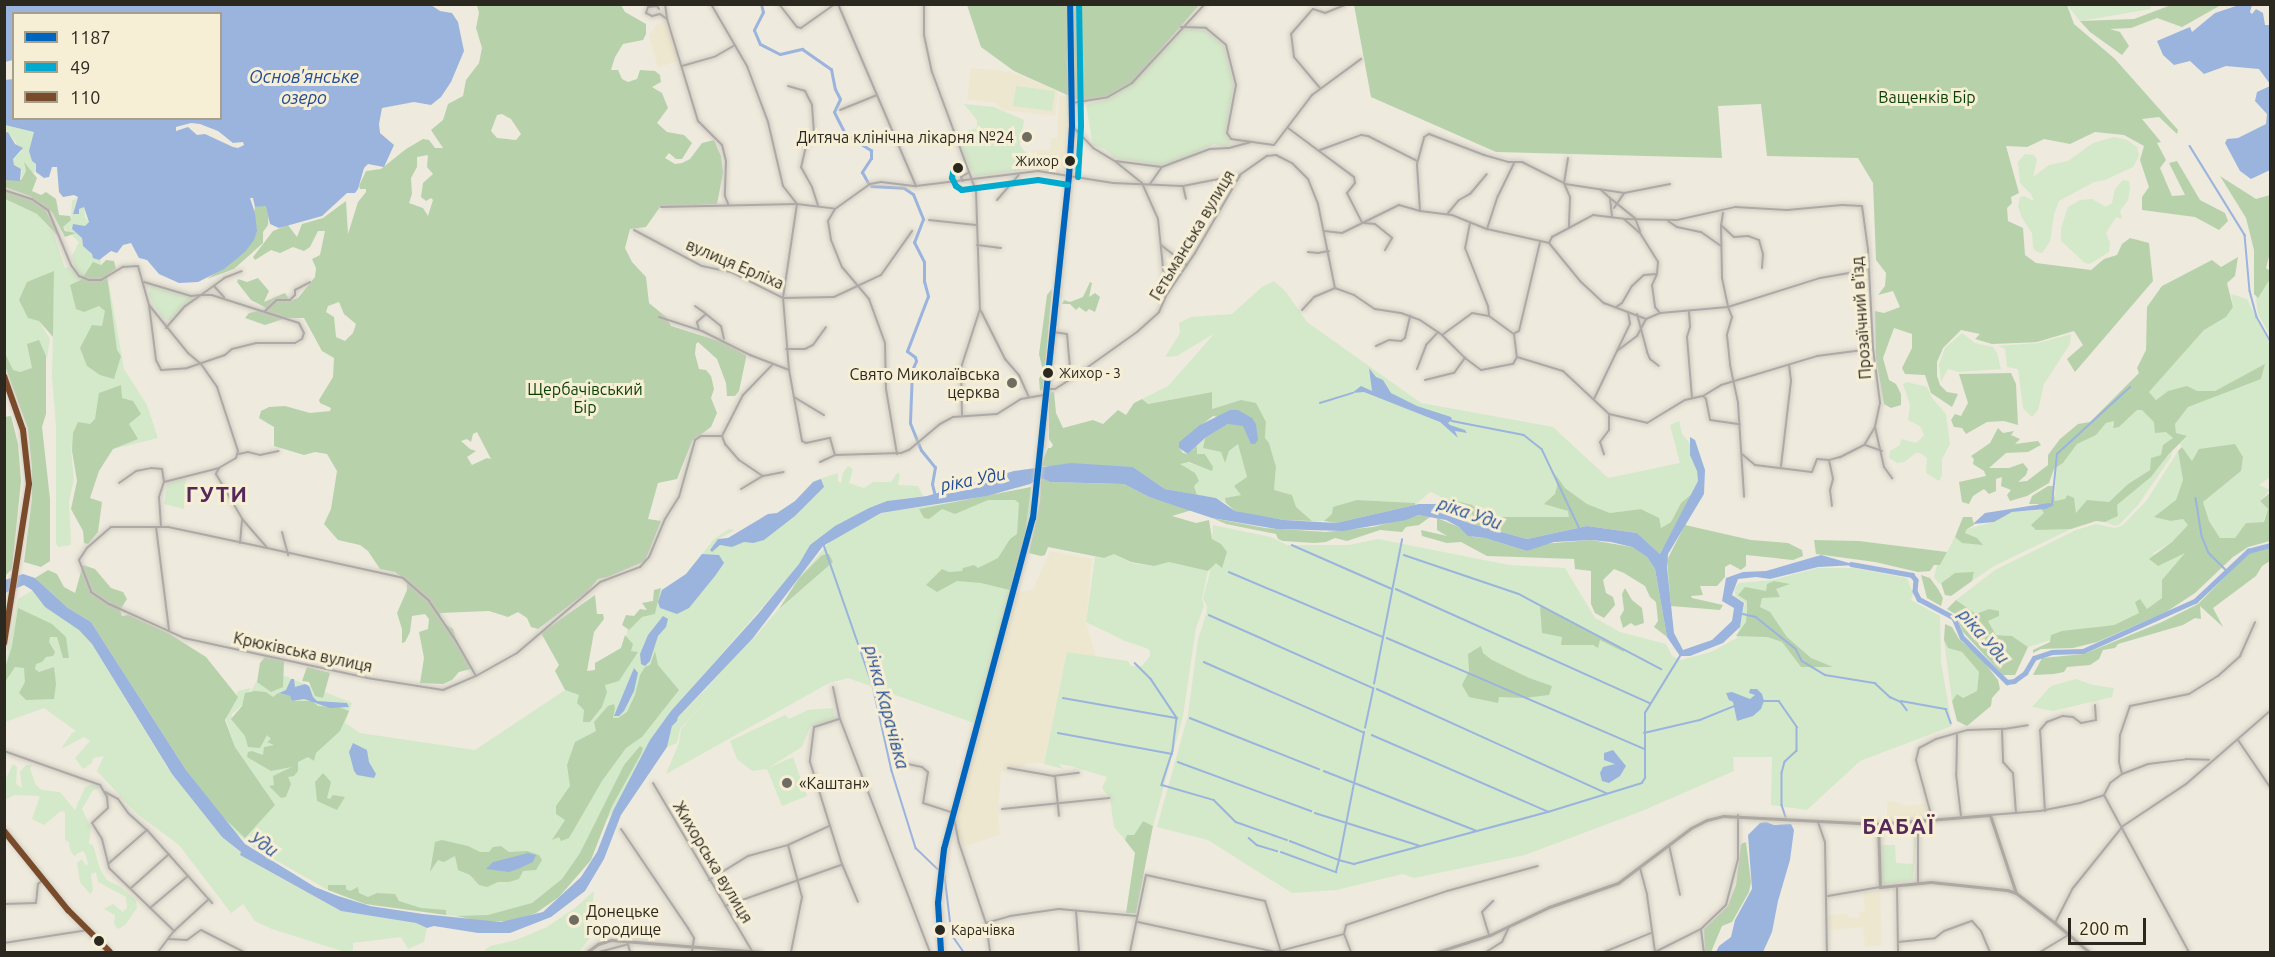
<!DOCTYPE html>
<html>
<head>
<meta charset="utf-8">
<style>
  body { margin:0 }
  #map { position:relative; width:2275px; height:957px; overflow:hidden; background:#eeeadd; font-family:Ubuntu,sans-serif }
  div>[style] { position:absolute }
  .built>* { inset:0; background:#eee7cf }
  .green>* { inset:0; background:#d4e9c9 }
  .forest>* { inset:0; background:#b7d2ab }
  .water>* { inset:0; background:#9bb4dd }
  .stream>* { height:1.5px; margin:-0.75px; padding:0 0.75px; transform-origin:0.75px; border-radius:0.75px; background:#9bb4dd }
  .canal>* { height:3px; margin:-1.5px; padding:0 1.5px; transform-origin:1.5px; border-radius:1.5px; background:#9bb4dd }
  .river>* { height:4.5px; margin:-2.25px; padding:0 2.25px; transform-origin:2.25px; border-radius:2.25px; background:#9bb4dd }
  .roads { filter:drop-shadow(0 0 2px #c9c6bc) drop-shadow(0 0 2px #c9c6bc) }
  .street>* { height:2px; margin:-1px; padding:0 1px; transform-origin:1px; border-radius:1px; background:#ada9a6 }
  .secondary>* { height:3px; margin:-1.5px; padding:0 1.5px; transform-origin:1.5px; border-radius:1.5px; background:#ada8a2 }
  .primary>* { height:4px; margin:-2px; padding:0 2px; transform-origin:2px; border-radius:2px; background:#afaba6 }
  .highway>* { height:5px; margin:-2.5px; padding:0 2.5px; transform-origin:2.5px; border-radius:2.5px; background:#b4b0a8 }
  .bus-1>* { height:6px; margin:-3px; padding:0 3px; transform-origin:3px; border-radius:3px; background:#0065bd }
  .bus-2>* { height:6px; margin:-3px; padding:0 3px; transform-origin:3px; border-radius:3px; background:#00a9ce }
  .bus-3>* { height:6px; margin:-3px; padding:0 3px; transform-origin:3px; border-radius:3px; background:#7a4b2a }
  .dots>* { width:16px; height:16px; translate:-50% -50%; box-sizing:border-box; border:3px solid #f6eed5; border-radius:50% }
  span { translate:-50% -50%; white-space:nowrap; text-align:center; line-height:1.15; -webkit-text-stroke:6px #f6eed5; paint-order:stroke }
  .bus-label { font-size:14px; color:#2b281f }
  .right { translate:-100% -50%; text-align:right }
  .left { translate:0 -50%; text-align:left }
  .park-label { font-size:16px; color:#063f00 }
  .poi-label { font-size:16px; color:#2b281f }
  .street-label { font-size:16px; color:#2b281f }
  .water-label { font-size:18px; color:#224c98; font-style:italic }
  .district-label { font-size:22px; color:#56285a; font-weight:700; letter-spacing:1.5px }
  .frame { position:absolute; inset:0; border:6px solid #2b281f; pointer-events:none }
  .legend { position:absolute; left:12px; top:12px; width:210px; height:108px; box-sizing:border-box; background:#f6eed5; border:2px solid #a59f8c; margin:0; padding:8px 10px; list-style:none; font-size:18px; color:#2b281f }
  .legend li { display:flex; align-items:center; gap:12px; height:30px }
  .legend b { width:30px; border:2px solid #a59f8c }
  .scale { position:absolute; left:2068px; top:918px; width:78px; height:27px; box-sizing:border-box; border:3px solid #2b281f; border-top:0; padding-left:8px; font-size:18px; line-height:21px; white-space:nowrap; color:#2b281f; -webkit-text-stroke:4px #f6eed5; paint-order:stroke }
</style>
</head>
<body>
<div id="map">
  <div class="built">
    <div style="clip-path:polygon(666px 20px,679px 61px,658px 67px,649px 36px,657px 24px)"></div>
    <div style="clip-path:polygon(971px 68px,1012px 72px,1058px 91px,1055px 116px,1003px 110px,995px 103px,967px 99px)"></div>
    <div style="clip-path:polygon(1059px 95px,1067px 96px,1065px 172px,1033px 171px,1033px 149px,1050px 151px,1051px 138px,1057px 138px)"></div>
    <div style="clip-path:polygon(1050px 551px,1092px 559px,1086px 622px,1096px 657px,1067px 652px,1044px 763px,1027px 763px,1018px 769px,1001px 772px,998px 808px,1000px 835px,962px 847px,953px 826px,1018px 592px,1033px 590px)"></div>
    <div style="clip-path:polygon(1895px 801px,1905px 806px,1927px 803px,1930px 817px,1887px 819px,1887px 802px)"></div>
    <div style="clip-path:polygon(1880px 890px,1882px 945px,1865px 947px,1863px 927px,1828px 930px,1828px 915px,1847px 914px,1848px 917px,1859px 918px,1859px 912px,1865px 911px,1863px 892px)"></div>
  </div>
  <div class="green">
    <div style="clip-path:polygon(2067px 5px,2150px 5px,2151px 9px,2080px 21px)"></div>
    <div style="clip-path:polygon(1182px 29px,1205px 30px,1224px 46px,1234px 85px,1225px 134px,1230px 141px,1229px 145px,1225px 147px,1214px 144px,1177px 161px,1158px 165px,1115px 158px,1105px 149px,1093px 145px,1086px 105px,1108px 99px,1132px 84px)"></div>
    <div style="clip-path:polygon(1016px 86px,1055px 91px,1052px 111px,1013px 106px)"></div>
    <div style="clip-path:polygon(964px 104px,994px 107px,1024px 120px,1020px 146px,1031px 158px,1031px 169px,976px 176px,967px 163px,957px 134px,977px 128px,977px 120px)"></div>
    <div style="clip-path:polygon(5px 125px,35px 132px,36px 172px,30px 173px,24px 165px,26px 171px,21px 178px,22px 170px,14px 165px,13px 159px,22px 151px,8px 132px,5px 133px)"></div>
    <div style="clip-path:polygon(2114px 137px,2127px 140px,2137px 147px,2139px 156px,2133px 167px,2105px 180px,2094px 182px,2059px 201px,2054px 214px,2050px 242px,2042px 253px,2037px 252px,2033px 248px,2032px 233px,2022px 218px,2018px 206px,2020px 197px,2024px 196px,2034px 201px,2031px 194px,2020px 183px,2018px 162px,2025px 154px,2034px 155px,2037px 160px,2033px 177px,2049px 165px,2068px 161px,2093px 143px)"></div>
    <div style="clip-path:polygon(2123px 180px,2129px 181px,2130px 189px,2128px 200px,2120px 211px,2122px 219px,2116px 217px,2106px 233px,2110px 243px,2109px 252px,2090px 264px,2085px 263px,2061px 241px,2061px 228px,2068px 207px,2080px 200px,2092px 199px,2106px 207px,2112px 203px,2115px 189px)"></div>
    <div style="clip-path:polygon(77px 198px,73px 213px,79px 214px,79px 209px,84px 206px,85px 217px,89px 222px,85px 227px,71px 227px,82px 238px,83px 246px,98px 260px,102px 258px,98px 271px,109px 284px,124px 369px,147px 405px,158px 438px,113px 449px,72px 452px,70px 440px,74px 479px,69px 502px,71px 545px,59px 547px,56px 544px,56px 427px,52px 376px,54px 271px,39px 321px,50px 339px,47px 358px,40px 343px,36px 368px,26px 376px,9px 370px,4px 361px,4px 199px,37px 214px,53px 232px,65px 268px,75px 267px,72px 256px,79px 242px,63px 227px,71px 219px,72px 201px)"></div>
    <div style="clip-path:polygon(2270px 279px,2270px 335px,2258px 314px,2256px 298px)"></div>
    <div style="clip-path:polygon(1274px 281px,1286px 292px,1307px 322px,1421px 403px,1553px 427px,1608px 478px,1680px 463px,1670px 425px,1679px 421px,1682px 434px,1689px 442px,1697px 471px,1698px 481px,1693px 493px,1681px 503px,1671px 522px,1661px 528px,1648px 512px,1641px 509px,1610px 513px,1587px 504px,1565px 488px,1555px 475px,1557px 486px,1553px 505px,1569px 511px,1569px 517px,1496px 517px,1490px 522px,1472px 505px,1449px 499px,1446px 507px,1439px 504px,1440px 496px,1430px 492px,1415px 505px,1415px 503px,1357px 500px,1324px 521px,1312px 521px,1274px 490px,1276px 467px,1269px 443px,1265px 438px,1266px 422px,1241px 400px,1212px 409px,1211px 392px,1147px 404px,1142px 399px,1168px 386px,1215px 333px,1177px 356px,1165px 357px,1180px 333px,1179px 323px,1191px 317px,1232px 314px,1262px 287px)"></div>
    <div style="clip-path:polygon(151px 284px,195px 298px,185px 304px,170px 321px,163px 318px,153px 303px,149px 294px)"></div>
    <div style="clip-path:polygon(2231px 294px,2247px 299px,2270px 345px,2270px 477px,2259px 485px,2270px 490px,2260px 501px,2268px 509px,2263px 522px,2246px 523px,2235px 538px,2220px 538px,2209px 521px,2203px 502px,2241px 471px,2192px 461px,2180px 444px,2187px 437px,2176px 433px,2175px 423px,2188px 407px,2264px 365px,2215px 391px,2168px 391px,2156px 400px,2149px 392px,2204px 330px,2226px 317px,2233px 307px)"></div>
    <div style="clip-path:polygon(1962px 333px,1975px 343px,1993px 347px,1997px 353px,2001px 369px,1959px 372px,1948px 369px,1941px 382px,1939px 364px,1945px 348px)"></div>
    <div style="clip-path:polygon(2071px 334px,2070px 344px,2044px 384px,2038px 410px,2032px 417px,2023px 408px,2018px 369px,2007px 367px,2005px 349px,1998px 346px,2038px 343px)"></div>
    <div style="clip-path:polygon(1907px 382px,1927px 387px,1932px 398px,1946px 414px,1950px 444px,1942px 459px,1942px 475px,1939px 481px,1926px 473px,1927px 458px,1920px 453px,1916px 453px,1904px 462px,1897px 463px,1889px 458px,1890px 451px,1900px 445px,1901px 439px,1916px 443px,1924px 435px,1920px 426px,1908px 420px,1910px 405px,1903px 384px)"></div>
    <div style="clip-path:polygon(2142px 409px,2173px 438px,2150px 470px,2128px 484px,2109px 502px,2103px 502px,2076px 514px,2075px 503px,2067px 495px,2065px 499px,2055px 502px,2056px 468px,2063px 463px,2077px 444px,2096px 435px,2106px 423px,2114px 421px,2112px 426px,2119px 427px,2137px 410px)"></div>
    <div style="clip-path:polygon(1205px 438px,1203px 448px,1221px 452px,1225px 463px,1229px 451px,1238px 443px,1247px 477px,1241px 495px,1226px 498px,1226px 503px,1216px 498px,1197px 495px,1194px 486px,1199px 481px,1180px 466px,1183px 461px,1212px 470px,1206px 454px,1197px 454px,1197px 446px)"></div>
    <div style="clip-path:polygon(2172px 451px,2171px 457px,2138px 505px,2120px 524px,2115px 526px,2105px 522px,2118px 516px,2117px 505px,2151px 477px)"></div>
    <div style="clip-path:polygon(2178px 451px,2183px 480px,2171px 521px,2183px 519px,2188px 525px,2172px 542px,2152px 554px,2186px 552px,2162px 598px,2147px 609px,2114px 625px,2093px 627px,2028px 647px,2012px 636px,1996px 635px,1988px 621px,1989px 609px,1976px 614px,1956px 600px,1995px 570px,2076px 530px,2096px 524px,2115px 528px,2123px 525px,2147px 500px)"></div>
    <div style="clip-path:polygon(848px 466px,853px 469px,849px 483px,864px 488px,873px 482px,891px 482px,897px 473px,900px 474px,898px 485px,918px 486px,923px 496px,887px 501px,869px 508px,810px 545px,801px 563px,682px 699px,642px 759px,613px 811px,563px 883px,526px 908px,484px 920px,446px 915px,328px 890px,254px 848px,235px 832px,224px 818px,250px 830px,240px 755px,235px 747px,226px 719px,238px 691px,251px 688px,244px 703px,231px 715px,235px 723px,256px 682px,285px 676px,352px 703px,345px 723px,360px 733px,475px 750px,565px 690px,579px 695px,606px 678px,626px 639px,627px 631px,642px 617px,655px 614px,660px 591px,686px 574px,714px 539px,729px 529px,735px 530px,718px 539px,712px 549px,724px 544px,764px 540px,795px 516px,823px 488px,821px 481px,810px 482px,838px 473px,838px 481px,841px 483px,843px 473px)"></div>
    <div style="clip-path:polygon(186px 478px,184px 509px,164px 504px,168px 482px)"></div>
    <div style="clip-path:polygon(1031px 487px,1031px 512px,1026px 536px,974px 723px,848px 678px,829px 683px,666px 774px,679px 743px,681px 729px,710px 697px,680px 729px,677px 743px,667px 747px,672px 726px,677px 721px,678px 717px,706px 689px,749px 640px,753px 638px,755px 641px,754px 638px,777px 611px,833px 562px,829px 554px,822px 555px,799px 578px,832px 539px,881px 513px,968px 500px)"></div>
    <div style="clip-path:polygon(2042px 510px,2045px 513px,2036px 529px,2071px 529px,1994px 566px,1972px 581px,1974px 573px,1950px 576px,1939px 584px,1934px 577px,1937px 565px,1940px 565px,1955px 537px,1962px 543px,1969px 537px,1965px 533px,1967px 529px,1994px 522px,2012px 512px)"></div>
    <div style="clip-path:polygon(1213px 525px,1271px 537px,1287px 545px,1349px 545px,1378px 539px,1509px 565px,1565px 568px,1595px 618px,1620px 632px,1666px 644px,1672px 656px,1681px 660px,1711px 652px,1737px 638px,1745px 603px,1735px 596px,1735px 588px,1739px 583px,1772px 580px,1818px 568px,1853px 568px,1907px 578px,1913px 594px,1911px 600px,1940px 616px,1941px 662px,1952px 726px,1860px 761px,1807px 810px,1771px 805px,1772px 757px,1733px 757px,1734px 771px,1642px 811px,1525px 855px,1414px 878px,1403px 874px,1336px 890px,1292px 893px,1208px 840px,1157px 827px,1188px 715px,1198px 639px,1206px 615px,1207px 606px,1203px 599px,1210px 572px)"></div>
    <div style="clip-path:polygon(1114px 554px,1131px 563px,1154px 566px,1169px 562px,1208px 571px,1202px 599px,1204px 606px,1196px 628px,1183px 716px,1153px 826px,1143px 821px,1134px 835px,1127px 835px,1125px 840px,1114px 827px,1110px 798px,1102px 788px,1107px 777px,1071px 766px,1059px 764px,1063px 769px,1044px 764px,1067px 652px,1128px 661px,1131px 666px,1142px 666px,1150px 656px,1150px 650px,1146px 648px,1125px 641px,1086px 622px,1095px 557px,1104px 558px)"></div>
    <div style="clip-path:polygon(33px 590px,79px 629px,92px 644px,167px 767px,222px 837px,259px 866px,341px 911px,416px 923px,427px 928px,424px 942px,408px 949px,401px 937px,353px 943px,353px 950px,345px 952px,272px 929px,255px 921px,243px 904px,231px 913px,179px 845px,136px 813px,97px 771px,104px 756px,93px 758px,92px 763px,83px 769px,75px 758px,90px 741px,84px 737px,61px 749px,72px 733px,76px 731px,44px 708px,5px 722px,5px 665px,18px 599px)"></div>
    <div style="clip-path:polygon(1944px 640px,1948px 648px,1962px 652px,1979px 672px,1977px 691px,1963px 698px,1957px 694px,1952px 701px)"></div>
    <div style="clip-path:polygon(2076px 679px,2093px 685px,2114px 688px,2112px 697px,2053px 711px,2032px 707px,2051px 686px)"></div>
    <div style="clip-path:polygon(833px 708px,835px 719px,810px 727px,802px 747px,768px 768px,793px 757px,807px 796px,782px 806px,767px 769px,752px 771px,737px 759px,730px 741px,785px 715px,789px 719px,808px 710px)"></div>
    <div style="clip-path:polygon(13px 764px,17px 767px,16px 784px,22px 788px,20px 772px,26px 765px,32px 765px,30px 769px,36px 785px,42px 790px,60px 792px,75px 810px,85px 787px,95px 784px,101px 788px,93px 790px,82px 809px,91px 827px,89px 844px,93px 845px,100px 869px,107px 880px,121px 887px,136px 900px,137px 908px,125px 925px,118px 929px,114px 924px,115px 915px,104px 909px,113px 904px,123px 912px,127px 908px,126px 897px,98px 882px,96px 872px,91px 874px,93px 891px,90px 894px,80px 882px,77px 863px,82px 859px,86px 866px,88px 864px,85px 853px,82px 851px,74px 856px,70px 850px,69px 842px,65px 840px,65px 812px,61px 811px,44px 825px,32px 819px,40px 796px,15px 795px,5px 800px,4px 782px)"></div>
    <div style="clip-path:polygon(1914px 836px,1916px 837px,1913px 880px,1885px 884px,1881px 881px,1881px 845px,1895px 845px,1896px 863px,1913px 864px)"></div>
    <div style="clip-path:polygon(594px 891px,589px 939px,579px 952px,483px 952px,490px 946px,516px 940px,547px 927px,575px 908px)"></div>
  </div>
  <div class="forest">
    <div style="clip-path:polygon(evenodd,477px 5px,621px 5px,625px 12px,646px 24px,646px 34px,643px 40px,623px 44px,615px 57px,611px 70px,618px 70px,622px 79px,628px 82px,637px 79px,640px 70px,655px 71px,660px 75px,661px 82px,652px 87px,662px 93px,668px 108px,657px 123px,667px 132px,684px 135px,692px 143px,682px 159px,676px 159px,669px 153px,665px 158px,675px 164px,682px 163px,690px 159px,702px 143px,714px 140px,721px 156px,723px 173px,717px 204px,660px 207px,646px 227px,630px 229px,625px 248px,632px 262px,646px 277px,649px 303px,666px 317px,671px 326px,722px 342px,746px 355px,746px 358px,739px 391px,735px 396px,727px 396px,726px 383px,717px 359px,698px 342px,696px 344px,695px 354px,699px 369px,706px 370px,711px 376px,714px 389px,711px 398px,717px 413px,711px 427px,692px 441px,677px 479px,658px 483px,648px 519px,661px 521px,645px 561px,608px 577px,598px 579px,587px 592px,538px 629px,531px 627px,527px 618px,518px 612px,508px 617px,489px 611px,440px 613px,442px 622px,453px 629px,459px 648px,471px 669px,459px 672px,452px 680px,443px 684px,420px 683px,424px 658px,419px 632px,428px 629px,429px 619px,425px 614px,412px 616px,410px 632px,405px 642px,402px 643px,402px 629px,397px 613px,407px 590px,407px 581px,395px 572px,380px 569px,368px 551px,360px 545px,338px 540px,324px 524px,331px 509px,337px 471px,327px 454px,315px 452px,304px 455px,274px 446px,274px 427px,259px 418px,261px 411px,269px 407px,285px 406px,310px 413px,330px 411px,331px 408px,320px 403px,319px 400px,333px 377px,334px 358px,322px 351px,304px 318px,286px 318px,265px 325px,245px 318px,249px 313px,268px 309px,251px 300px,237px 282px,238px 279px,247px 282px,258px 278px,269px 291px,264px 302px,285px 293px,290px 301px,298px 298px,315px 277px,316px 268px,312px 259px,320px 255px,325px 231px,318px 231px,310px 247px,304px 251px,293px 247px,280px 253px,271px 250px,255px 260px,253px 257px,273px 231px,288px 225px,297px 237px,302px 224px,323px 218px,346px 201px,348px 234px,358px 202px,366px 192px,366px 189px,360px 189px,359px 186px,366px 171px,381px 169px,406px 149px,423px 139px,429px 140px,435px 148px,443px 148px,431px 130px,443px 120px,448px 104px,463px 96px,466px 80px,479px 63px,482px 48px,476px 28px,479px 13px,477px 5px,502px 114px,511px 119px,521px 134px,516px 140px,497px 138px,491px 131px,497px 115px,502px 114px,477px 5px,428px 155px,427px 167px,433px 174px,423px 183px,421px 197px,426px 201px,431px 198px,433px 200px,428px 216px,423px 208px,409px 203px,412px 194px,411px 178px,417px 167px,417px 157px,428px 155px,477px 5px,339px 302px,344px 314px,356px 324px,353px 333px,345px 341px,336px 337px,334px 317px,326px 312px,328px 306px,339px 302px,477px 5px,477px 432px,491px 459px,487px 458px,472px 465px,467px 457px,476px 451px,470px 449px,461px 441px,467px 439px,471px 442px,473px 434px,477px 432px)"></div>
    <div style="clip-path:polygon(967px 5px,1199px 5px,1132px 83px,1108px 97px,1083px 102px,1014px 71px,981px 47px)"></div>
    <div style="clip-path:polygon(1354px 5px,2067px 5px,2074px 24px,2115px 59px,2178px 130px,2177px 134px,2159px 117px,2142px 119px,2161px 142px,2157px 143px,2166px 160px,2160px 168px,2172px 196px,2185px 195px,2169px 163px,2177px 161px,2200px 200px,2225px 213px,2228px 221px,2219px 230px,2195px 217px,2142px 210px,2142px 197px,2149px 187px,2140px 160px,2144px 146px,2124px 135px,2095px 132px,2070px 144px,2044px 139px,2027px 147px,2006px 146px,2019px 193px,2011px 197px,2012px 203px,2007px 208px,2008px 221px,2023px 228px,2025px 255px,2036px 263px,2091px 270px,2104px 259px,2117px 255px,2122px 244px,2130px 238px,2149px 243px,2153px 281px,2075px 372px,2067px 359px,2083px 345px,2074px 331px,2037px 342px,1992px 344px,1975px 339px,1980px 334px,1961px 330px,1943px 348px,1937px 362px,1937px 376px,1940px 385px,1947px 392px,1958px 394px,1952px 407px,1931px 393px,1925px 375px,1905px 374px,1902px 368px,1912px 348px,1912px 334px,1894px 328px,1883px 358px,1889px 380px,1896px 384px,1901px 394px,1901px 405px,1891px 408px,1884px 404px,1876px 358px,1875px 311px,1884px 313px,1900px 307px,1893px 291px,1878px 295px,1885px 286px,1886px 273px,1876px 260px,1873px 183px,1858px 158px,1767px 156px,1761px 104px,1718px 106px,1722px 158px,1496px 152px,1371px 97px)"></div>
    <div style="clip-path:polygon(2171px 5px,2221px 5px,2182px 27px,2157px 18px,2131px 28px,2110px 29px,2120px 32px,2129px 46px,2122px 55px,2090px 32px,2080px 21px,2134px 19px)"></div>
    <div style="clip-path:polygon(24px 162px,37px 178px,32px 191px,41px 195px,46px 192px,56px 199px,59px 215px,70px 216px,71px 220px,63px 227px,65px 231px,76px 233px,65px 237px,52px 212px,30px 196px,5px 187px,4px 180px,21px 180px,26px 171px)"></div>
    <div style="clip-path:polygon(2220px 176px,2256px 199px,2270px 195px,2270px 253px,2266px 268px,2270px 271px,2270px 279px,2258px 298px,2254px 294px,2254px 250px,2246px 218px)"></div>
    <div style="clip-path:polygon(5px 190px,34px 201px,45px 209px,60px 238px,37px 214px,5px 199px)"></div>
    <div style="clip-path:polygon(266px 205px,269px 207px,268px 225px,263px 232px,263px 243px,234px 269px,207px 279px,245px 252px,256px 233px,253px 219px,255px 207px)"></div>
    <div style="clip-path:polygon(2238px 257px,2235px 276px,2227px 283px,2233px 307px,2226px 317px,2204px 330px,2149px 392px,2156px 400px,2168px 391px,2187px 386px,2197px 391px,2215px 391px,2265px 364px,2261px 379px,2188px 407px,2175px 424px,2176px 433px,2187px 436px,2169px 454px,2151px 477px,2117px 505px,2118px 516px,2105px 522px,2096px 521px,2071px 529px,2036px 530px,2031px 525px,2044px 513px,2038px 504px,2029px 504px,2032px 496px,2048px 486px,2053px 486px,2055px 501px,2065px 499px,2067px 495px,2074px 498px,2076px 513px,2087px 500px,2109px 502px,2128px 484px,2150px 470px,2151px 458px,2161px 455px,2163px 445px,2173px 438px,2166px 432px,2155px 433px,2154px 422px,2142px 410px,2137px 410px,2119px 427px,2113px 428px,2114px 421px,2106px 423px,2096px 435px,2077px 444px,2063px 463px,2054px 469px,2049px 483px,2027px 496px,2010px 501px,2007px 495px,2011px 490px,2001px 486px,2002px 477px,1996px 479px,1996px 491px,1989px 494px,1984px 489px,1973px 496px,1969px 504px,1962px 502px,1959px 482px,1986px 476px,1984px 471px,1973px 464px,1974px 459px,1971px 456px,1990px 443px,1998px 428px,2003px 433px,2014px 431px,2011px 435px,2020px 439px,2015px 444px,2038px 441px,2041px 445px,2028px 452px,2006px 453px,1989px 468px,2009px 468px,2023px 463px,2028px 469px,2026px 475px,2018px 482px,2027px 481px,2048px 465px,2048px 455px,2060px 439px,2078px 424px,2090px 422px,2139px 373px,2137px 368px,2146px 350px,2147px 307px,2162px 286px,2212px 260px,2221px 267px)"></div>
    <div style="clip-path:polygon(106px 260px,114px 261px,116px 269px,107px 275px,117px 350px,121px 356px,114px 379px,100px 375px,87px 366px,80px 348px,92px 325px,102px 326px,105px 311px,99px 306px,84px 312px,76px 309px,70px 285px,81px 280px,93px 262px,101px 265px)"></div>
    <div style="clip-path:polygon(54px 271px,53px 337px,39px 321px,28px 318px,19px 300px,27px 282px)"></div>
    <div style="clip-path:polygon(1090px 282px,1092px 283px,1089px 297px,1095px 293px,1100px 297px,1095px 312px,1089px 309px,1086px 312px,1079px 307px,1076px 310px,1070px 304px,1062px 304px,1064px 300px,1070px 302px,1083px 297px)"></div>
    <div style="clip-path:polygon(1052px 289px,1043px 389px,1040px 391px,1039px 379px,1043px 371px,1039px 354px,1047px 295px)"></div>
    <div style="clip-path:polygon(39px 340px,46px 356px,46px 414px,42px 427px,50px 499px,50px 561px,41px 567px,24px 562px,32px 499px,32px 467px,28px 429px,4px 363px,5px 353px,13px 370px,20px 372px,32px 368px,27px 344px)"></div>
    <div style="clip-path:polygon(2011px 373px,2016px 384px,2018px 425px,2004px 421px,1987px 422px,1966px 434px,1962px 428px,1954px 427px,1951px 420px,1955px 414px,1961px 416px,1968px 403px,1959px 374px)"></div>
    <div style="clip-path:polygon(121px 385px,122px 398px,133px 401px,141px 414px,129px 424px,138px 439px,113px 449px,99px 471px,90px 498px,102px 502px,98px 532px,88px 544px,84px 543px,83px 531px,71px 509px,77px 481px,72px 451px,73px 433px,78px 422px,90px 424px,95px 419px,99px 393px)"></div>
    <div style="clip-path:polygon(1054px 392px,1056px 413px,1063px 428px,1093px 420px,1103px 424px,1118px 410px,1126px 415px,1134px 403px,1142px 399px,1148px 404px,1212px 392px,1212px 409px,1241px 400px,1256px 403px,1266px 422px,1265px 438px,1269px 443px,1276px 467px,1274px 490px,1292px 495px,1296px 507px,1312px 521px,1284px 520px,1247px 514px,1235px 511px,1226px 503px,1225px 498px,1241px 495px,1234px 486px,1247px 477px,1238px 444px,1229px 451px,1225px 463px,1221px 452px,1203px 448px,1205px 438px,1228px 424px,1239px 423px,1244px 426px,1251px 443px,1256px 424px,1213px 416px,1179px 442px,1179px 448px,1183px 453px,1188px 454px,1197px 446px,1197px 454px,1205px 454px,1213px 467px,1212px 471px,1189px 462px,1180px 464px,1195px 473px,1199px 481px,1194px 486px,1197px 495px,1165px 489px,1133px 467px,1041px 466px,1048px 448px,1051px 448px,1053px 445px,1049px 439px,1049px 393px)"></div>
    <div style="clip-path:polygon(11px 416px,18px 444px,21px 481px,12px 569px,5px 576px,4px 417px)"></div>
    <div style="clip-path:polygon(2235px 444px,2243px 457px,2241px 471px,2203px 502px,2209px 521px,2220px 538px,2235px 538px,2246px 523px,2264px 522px,2268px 509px,2260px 501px,2270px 493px,2270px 541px,2248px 547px,2233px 557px,2195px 593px,2166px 612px,2097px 642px,2073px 648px,2041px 649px,2033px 653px,2033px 650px,2050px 642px,2051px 635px,2062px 631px,2114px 625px,2139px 613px,2135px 602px,2140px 599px,2147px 609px,2162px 598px,2162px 580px,2185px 553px,2158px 566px,2149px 559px,2172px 542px,2188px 525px,2183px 519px,2171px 521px,2154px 517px,2176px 500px,2183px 480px,2178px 451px,2182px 447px,2192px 461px,2199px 449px)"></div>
    <div style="clip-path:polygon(1555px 474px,1565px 488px,1587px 504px,1610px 513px,1641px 509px,1659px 518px,1661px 528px,1671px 522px,1681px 503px,1693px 493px,1660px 554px,1637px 533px,1587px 526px,1527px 539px,1469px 523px,1455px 517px,1446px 507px,1449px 499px,1472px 505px,1490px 521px,1496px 517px,1569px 517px,1568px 511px,1544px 504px,1555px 494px,1557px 486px)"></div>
    <div style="clip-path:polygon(1041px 478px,1050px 482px,1124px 484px,1149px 497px,1192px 510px,1172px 516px,1196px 523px,1209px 520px,1212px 539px,1221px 544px,1227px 552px,1222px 568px,1216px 563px,1208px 571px,1169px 562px,1154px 566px,1131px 562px,1114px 554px,1104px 558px,1048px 547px,1045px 555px,1041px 556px,1029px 553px,1040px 502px)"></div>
    <div style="clip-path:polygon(1031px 487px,1025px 536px,1010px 590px,981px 583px,957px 581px,937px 592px,926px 585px,942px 569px,949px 572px,962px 571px,963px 568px,974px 565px,978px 568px,998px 558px,1010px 539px,1017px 534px,1019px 503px,1015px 500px,988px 500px,955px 514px,942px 509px,929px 519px,924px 518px,919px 509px)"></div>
    <div style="clip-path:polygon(1357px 500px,1415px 503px,1415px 505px,1336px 523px,1324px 521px,1332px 514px,1333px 507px)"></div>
    <div style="clip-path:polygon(1418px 515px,1430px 517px,1419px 525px,1406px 527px,1402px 532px,1380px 530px,1347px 541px,1335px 538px,1326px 542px,1314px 543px,1283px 541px,1278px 539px,1276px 534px,1226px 524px,1212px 518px,1265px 528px,1326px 532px,1373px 527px)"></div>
    <div style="clip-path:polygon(1963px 517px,1972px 517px,1974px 525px,1967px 529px,1965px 533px,1977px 538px,1983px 545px,1962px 543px,1955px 537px)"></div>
    <div style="clip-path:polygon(1437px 518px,1459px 527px,1473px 537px,1485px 538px,1527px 551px,1542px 544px,1591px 540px,1632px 547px,1647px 557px,1655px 569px,1667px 637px,1654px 627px,1658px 621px,1656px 602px,1650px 597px,1645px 586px,1624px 573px,1614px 569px,1603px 580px,1606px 593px,1613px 597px,1615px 605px,1604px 618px,1595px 613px,1591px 604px,1591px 571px,1575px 569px,1574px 559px,1487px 556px,1461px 542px,1447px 543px,1422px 536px,1421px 530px,1447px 536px,1437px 530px)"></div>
    <div style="clip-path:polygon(1685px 525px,1751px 540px,1788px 543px,1802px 550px,1803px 556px,1793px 560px,1746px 555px,1746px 566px,1741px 570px,1730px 564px,1725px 567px,1725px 577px,1717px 586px,1700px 586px,1703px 595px,1691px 596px,1692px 598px,1723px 605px,1720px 610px,1671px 606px,1667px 560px)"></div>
    <div style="clip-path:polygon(1814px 540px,1859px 541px,1947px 552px,1940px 565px,1934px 565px,1930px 571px,1918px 572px,1875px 562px,1816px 554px)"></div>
    <div style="clip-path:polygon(2270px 547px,2270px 561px,2262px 566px,2256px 576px,2213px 608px,2223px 627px,2200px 606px,2201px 619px,2195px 618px,2183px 625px,2118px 644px,2115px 648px,2103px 650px,2099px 659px,2090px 665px,2067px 667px,2064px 672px,2054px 674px,2033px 675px,2042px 658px,2084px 654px,2162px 622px,2198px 604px,2248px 554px)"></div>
    <div style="clip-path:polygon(829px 554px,833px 562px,779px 609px,799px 578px,822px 555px)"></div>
    <div style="clip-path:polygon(83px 565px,95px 569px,111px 588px,123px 592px,127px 599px,120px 610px,122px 616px,129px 615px,168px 633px,206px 657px,238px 697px,225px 720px,235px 747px,275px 805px,245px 838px,223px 817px,186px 770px,91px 622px,68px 608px,35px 578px,48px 570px,57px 574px,64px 587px,75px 593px)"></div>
    <div style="clip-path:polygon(1974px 572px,1972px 581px,1951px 596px,1945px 595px,1941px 583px,1955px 573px)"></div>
    <div style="clip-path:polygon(1921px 575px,1930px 578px,1938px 589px,1943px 598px,1941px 606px,1927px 598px)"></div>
    <div style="clip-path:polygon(1774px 581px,1790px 584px,1776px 589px,1780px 597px,1762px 598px,1760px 607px,1770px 612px,1787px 637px,1811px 658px,1833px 667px,1801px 667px,1782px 642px,1767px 637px,1736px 636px,1746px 622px,1747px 611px,1747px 601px,1738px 595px,1745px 587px,1766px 591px,1767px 584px)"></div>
    <div style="clip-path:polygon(661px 588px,655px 614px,642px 617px,629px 630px,622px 625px,626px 615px,634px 616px,640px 609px,647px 610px,642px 603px,653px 601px,654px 590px)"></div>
    <div style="clip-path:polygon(1625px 588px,1632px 600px,1642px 608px,1644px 623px,1635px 626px,1631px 623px,1623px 628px,1620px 617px,1624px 610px,1622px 594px)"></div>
    <div style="clip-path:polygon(595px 595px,597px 614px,603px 614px,604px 619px,594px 632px,587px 671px,595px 670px,595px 663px,621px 648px,625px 635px,633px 644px,631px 651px,638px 652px,619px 681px,605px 685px,607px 692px,602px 707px,590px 722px,583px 722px,584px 710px,577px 703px,579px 695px,565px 690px,555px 671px,559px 665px,541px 633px)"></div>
    <div style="clip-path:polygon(1956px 600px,1976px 614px,1989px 609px,1999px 611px,1999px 616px,1988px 621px,1996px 635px,2012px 636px,2028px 647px,2015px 675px,2003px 675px,1963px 632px,1955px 614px,1947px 609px)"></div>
    <div style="clip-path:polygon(1540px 606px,1624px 649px,1624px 652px,1600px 640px,1598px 648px,1593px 645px,1561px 645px,1562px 637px,1542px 633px)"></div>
    <div style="clip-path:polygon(18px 608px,52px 624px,66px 637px,69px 658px,63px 658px,57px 637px,50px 637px,49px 642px,55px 652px,53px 656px,46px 657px,42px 662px,36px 664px,35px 669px,39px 672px,54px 667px,56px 684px,54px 699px,26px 700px,19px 693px,25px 682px,24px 668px,15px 667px,5px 682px,5px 668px,12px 646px)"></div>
    <div style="clip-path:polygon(1945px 624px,1952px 627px,1959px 639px,1981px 658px,1998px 680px,2000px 689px,1992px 698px,1991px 706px,1967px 726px,1957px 721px,1952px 701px,1957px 694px,1963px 698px,1977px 691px,1979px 672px,1962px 652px,1948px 648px,1944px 640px)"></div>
    <div style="clip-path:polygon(1481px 646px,1483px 653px,1492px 660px,1529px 678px,1552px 686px,1549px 695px,1524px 698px,1499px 697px,1498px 703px,1469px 697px,1462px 685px,1469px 671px,1468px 654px)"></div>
    <div style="clip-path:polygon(655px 651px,658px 665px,679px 690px,642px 737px,626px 748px,602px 781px,569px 838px,561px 841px,559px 837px,552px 840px,565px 820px,556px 814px,556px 806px,570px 786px,567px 765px,575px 742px,596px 731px,594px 722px,608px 706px,614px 704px,615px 708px,613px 718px,618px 718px,627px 712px,635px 695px,640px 675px,645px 667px,650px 665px)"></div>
    <div style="clip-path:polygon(265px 657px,284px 661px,283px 687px,271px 692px,257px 682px,260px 663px)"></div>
    <div style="clip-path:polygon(307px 667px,330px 673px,323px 698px,315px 696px,309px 682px,302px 681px)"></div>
    <div style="clip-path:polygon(255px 691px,266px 692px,273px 697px,278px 693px,290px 696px,292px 701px,312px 701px,318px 706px,339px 707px,349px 711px,340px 731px,316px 753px,314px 761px,308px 757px,298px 762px,298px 771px,294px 776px,288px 777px,291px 784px,286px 797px,281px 798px,269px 786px,274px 785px,273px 776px,292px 767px,271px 771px,247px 757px,248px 752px,252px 751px,263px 755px,264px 747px,274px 745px,267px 742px,271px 739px,267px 735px,260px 748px,248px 747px,245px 736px,231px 719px,242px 706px,245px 693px)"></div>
    <div style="clip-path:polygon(640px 746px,643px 748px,641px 754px,612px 806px,591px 860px,559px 897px,536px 913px,512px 921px,483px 922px,457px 916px,488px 915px,532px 903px,562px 879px,580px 853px,624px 765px)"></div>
    <div style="clip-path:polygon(323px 773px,331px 782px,327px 798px,330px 799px,333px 795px,345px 797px,337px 810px,317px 801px,315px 782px)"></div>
    <div style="clip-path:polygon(1143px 821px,1153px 826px,1136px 913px,1126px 913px,1135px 853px,1125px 840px,1127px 835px,1134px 835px)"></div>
    <div style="clip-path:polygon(442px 840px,468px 846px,480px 852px,489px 852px,493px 847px,501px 846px,509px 852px,527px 851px,539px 855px,542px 860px,536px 870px,523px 871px,519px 879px,509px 882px,498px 882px,487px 887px,479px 885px,470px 875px,458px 870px,455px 856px,444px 862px,438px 860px,430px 872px,435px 842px)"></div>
    <div style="clip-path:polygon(1746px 842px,1751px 882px,1749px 892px,1732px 922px,1722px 926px,1711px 952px,1705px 952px,1704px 929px,1728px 906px,1736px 885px,1741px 844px)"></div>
    <div style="clip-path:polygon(328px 885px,346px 885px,346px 889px,350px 891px,358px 887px,359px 893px,368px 897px,377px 893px,395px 894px,399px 901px,421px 908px,446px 910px,446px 915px,365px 904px,328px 890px)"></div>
  </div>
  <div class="water">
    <div style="clip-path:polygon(evenodd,5px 4px,431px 5px,440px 11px,452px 13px,458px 22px,464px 51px,451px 82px,441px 97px,431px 105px,414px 102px,382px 108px,379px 124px,380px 133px,394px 145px,384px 167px,368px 164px,364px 168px,358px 189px,355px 193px,347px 193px,322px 216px,279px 228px,270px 224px,266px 206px,255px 207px,253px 198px,250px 198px,255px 213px,257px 231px,254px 240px,245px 252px,224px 269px,198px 282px,179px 283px,159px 274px,147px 260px,139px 258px,131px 243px,123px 245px,117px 253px,111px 251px,99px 260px,93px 258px,92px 254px,83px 246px,82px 238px,72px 229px,73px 224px,85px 226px,89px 222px,84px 207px,79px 209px,79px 214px,73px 214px,78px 197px,74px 195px,63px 197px,59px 192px,57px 167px,52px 167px,49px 177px,44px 178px,36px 172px,36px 164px,32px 161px,29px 151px,34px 132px,5px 125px,5px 80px,13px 79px,14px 118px,220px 118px,220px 14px,14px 14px,13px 60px,5px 62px,5px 4px,191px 123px,200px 124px,218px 131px,233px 143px,243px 142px,244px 145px,238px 148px,233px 147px,205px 134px,197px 135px,188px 127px,176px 131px,176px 127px,191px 123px)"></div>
    <div style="clip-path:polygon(2239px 5px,2252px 5px,2250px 12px,2252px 14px,2256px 9px,2263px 13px,2265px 25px,2270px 25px,2270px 84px,2259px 69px,2226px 66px,2204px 74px,2190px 61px,2174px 65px,2163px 55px,2157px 41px,2190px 27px,2192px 32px,2215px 13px)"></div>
    <div style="clip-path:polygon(2270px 86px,2270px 170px,2251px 179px,2240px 171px,2225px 143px,2227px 139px,2238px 138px,2266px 124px,2267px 114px,2255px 101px,2257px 92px)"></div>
    <div style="clip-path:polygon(8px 132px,15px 144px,23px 148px,13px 159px,14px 165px,21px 169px,20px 181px,5px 180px,5px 133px)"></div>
    <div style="clip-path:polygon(1369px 368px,1376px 377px,1383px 380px,1391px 393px,1417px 406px,1451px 417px,1452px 420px,1448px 423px,1450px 425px,1465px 430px,1467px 433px,1455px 431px,1458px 438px,1440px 422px,1364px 392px,1352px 393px,1361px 386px,1372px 391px)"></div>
    <div style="clip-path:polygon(1230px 410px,1238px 410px,1252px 418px,1256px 424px,1258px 440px,1255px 444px,1251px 444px,1243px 426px,1228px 424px,1205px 438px,1188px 454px,1179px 448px,1179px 442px,1200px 425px)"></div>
    <div style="clip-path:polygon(1690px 437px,1695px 440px,1705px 470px,1704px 494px,1668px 554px,1667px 567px,1674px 633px,1683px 650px,1712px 640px,1732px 621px,1734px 608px,1722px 601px,1726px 578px,1743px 572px,1766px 571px,1821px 555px,1856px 565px,1818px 567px,1770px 579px,1756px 577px,1738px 579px,1732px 595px,1744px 603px,1740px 627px,1723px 643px,1690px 656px,1680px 656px,1667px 637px,1655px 569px,1647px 557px,1632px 547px,1611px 542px,1591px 540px,1554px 542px,1527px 551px,1485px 538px,1468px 536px,1459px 527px,1446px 520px,1418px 515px,1406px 520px,1343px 531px,1277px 529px,1212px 518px,1149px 497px,1124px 484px,1050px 482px,1041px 478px,1030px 484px,987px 496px,881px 513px,823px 546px,753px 638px,678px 717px,677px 721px,672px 726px,667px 747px,621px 815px,604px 859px,585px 891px,551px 917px,510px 933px,478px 933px,434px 926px,427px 928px,416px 923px,341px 911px,240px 855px,241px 852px,222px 837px,172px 774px,92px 644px,79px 630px,45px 607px,32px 590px,24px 585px,5px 593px,5px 580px,23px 574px,35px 578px,68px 608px,91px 622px,186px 770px,245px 844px,315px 887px,338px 896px,370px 906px,423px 914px,501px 922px,543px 912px,581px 877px,597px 852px,613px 811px,650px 740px,671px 711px,758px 614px,799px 564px,810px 545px,835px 526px,869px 508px,887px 501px,927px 496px,1014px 471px,1071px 463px,1133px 467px,1165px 489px,1216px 498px,1235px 511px,1284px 520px,1336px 523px,1419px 504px,1439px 504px,1446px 507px,1455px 517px,1469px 523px,1527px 539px,1587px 526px,1637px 533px,1660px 554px,1698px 481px,1697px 471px,1690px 455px)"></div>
    <div style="clip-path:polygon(821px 479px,824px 487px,795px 516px,764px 540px,753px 543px,744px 542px,732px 547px,720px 545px,712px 552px,710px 550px,718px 539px,728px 538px,768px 514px,777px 513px,795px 501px,813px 482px)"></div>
    <div style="clip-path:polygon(2049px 503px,2054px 505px,2046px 509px,2012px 512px,1994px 522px,1973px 524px,1985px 513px)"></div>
    <div style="clip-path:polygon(702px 554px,719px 555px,724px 563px,715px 576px,689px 608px,677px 614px,660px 608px,658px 602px,662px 590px,686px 574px)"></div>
    <div style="clip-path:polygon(663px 616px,668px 619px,666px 627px,658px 636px,650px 661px,645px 666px,641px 664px,640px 654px,648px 635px)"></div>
    <div style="clip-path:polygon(634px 668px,638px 673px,634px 691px,624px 711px,619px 716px,614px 716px)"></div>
    <div style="clip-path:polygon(291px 679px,294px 679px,295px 687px,305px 684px,309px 686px,313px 697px,317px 701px,347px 703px,349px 707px,330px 708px,304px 699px,292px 701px,290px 696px,279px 693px,286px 690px)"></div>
    <div style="clip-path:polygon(1750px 689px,1757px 689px,1762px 694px,1764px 701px,1761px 709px,1753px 716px,1737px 721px,1733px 702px,1729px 700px,1726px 693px,1732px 692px,1750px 699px,1755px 695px,1749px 693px)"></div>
    <div style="clip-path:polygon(353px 743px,367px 750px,369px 762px,376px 774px,374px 778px,357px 775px,354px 771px,349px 752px)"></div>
    <div style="clip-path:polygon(1613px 750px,1626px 766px,1620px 776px,1609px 783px,1602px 781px,1600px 773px,1603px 767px,1615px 764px,1604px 760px,1604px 753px)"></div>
    <div style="clip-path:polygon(1766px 822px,1774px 825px,1791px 824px,1794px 830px,1790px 860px,1778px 901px,1772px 932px,1763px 952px,1716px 952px,1719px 946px,1731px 937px,1735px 920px,1752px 889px,1748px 835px,1760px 823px)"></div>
    <div style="clip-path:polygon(528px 853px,536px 855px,533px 862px,518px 869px,509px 872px,486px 869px,493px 862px)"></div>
  </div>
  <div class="stream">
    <div style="left:2190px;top:146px;width:105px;rotate:58.3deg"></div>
    <div style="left:2245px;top:235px;width:56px;rotate:84.9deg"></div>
    <div style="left:2250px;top:291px;width:27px;rotate:75deg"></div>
    <div style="left:2257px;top:317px;width:26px;rotate:61deg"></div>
    <div style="left:1320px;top:403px;width:34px;rotate:-17deg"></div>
    <div style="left:1452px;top:421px;width:73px;rotate:11deg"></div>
    <div style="left:1524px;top:435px;width:23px;rotate:38deg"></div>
    <div style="left:1542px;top:449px;width:89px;rotate:64.6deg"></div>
    <div style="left:2196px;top:498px;width:38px;rotate:81deg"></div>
    <div style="left:2202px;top:536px;width:18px;rotate:68deg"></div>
    <div style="left:2209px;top:553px;width:24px;rotate:45deg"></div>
    <div style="left:2052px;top:504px;width:50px;rotate:-84.3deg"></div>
    <div style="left:2057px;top:454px;width:99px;rotate:-42.5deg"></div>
    <div style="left:824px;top:545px;width:149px;rotate:70.8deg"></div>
    <div style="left:873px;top:686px;width:87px;rotate:77.4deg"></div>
    <div style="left:892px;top:771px;width:81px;rotate:72.7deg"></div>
    <div style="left:916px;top:848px;width:30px;rotate:44deg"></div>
    <div style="left:1292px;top:545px;width:109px;rotate:23.7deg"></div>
    <div style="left:1404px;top:555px;width:121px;rotate:18.7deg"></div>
    <div style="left:1519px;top:594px;width:161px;rotate:27.8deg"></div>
    <div style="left:1229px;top:572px;width:167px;rotate:22.9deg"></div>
    <div style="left:1396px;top:589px;width:278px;rotate:24.2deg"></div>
    <div style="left:1743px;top:614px;width:13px;rotate:13deg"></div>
    <div style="left:1756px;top:617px;width:51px;rotate:38.7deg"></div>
    <div style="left:1796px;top:649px;width:13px;rotate:63deg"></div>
    <div style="left:1802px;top:661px;width:27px;rotate:31deg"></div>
    <div style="left:1825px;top:675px;width:51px;rotate:9.1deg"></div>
    <div style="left:1875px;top:683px;width:21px;rotate:43deg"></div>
    <div style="left:1890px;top:697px;width:12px;rotate:24deg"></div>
    <div style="left:1901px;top:702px;width:10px;rotate:53deg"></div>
    <div style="left:1209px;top:615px;width:180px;rotate:24deg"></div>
    <div style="left:1387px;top:638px;width:281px;rotate:23.3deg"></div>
    <div style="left:1204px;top:662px;width:174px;rotate:23.8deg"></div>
    <div style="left:1135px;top:663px;width:23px;rotate:45deg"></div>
    <div style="left:1151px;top:679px;width:47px;rotate:56.3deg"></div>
    <div style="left:1177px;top:718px;width:33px;rotate:97deg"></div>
    <div style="left:1173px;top:751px;width:36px;rotate:108deg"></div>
    <div style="left:1162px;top:785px;width:54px;rotate:16.1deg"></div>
    <div style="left:1214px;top:800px;width:31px;rotate:45deg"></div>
    <div style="left:1236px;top:822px;width:54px;rotate:19.4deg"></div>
    <div style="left:1374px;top:684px;width:147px;rotate:-79deg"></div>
    <div style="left:1377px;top:689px;width:252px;rotate:24.4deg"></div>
    <div style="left:1063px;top:698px;width:116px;rotate:10deg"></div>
    <div style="left:1762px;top:701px;width:17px"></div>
    <div style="left:1779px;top:701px;width:32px;rotate:55deg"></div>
    <div style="left:1797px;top:727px;width:24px;rotate:90deg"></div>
    <div style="left:1797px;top:751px;width:16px;rotate:137deg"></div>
    <div style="left:1785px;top:762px;width:11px;rotate:105deg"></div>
    <div style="left:1782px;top:773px;width:32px;rotate:90deg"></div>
    <div style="left:1782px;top:805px;width:13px;rotate:72deg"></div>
    <div style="left:1901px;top:701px;width:46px;rotate:10.1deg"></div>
    <div style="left:1946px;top:709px;width:15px;rotate:70deg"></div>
    <div style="left:1190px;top:718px;width:139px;rotate:21.6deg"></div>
    <div style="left:1365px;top:728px;width:40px;rotate:-78deg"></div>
    <div style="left:1058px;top:733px;width:116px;rotate:10.4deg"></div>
    <div style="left:1644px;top:733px;width:57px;rotate:-13.1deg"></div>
    <div style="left:1700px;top:720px;width:37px;rotate:-22deg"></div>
    <div style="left:1372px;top:735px;width:191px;rotate:23.5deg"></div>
    <div style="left:1178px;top:762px;width:142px;rotate:20.2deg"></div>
    <div style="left:1324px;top:771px;width:164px;rotate:21.4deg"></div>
    <div style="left:1315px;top:813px;width:110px;rotate:17.4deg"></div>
    <div style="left:1249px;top:838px;width:11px;rotate:41deg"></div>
    <div style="left:1257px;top:845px;width:21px;rotate:17deg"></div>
    <div style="left:1290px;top:841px;width:53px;rotate:21.2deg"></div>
    <div style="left:1339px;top:860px;width:130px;rotate:-78.9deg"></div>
    <div style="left:1281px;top:852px;width:59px;rotate:20deg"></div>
    <div style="left:1336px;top:872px;width:12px;rotate:-76deg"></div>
    <div style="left:1339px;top:860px;width:16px;rotate:15deg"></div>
    <div style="left:1354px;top:864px;width:201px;rotate:-15deg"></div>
    <div style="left:1548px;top:812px;width:98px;rotate:-17.1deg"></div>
    <div style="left:1642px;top:783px;width:6px;rotate:-59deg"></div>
    <div style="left:1645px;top:778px;width:65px;rotate:-90deg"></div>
    <div style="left:1645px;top:713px;width:67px;rotate:-58.4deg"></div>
    <div style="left:943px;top:873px;width:4px;rotate:56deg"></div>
    <div style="left:945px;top:876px;width:59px;rotate:83.2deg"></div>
    <div style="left:952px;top:935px;width:21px;rotate:55deg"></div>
  </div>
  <div class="canal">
    <div style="left:761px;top:4px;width:8px;rotate:76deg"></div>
    <div style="left:763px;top:12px;width:20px;rotate:117deg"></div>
    <div style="left:754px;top:30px;width:15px;rotate:67deg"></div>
    <div style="left:760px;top:44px;width:22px;rotate:27deg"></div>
    <div style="left:780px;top:54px;width:23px;rotate:-13deg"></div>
    <div style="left:802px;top:49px;width:35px;rotate:35deg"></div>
    <div style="left:831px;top:69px;width:20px;rotate:79deg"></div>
    <div style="left:835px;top:89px;width:11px;rotate:63deg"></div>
    <div style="left:840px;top:99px;width:14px;rotate:115deg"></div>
    <div style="left:834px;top:112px;width:25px;rotate:63deg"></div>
    <div style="left:845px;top:134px;width:31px;rotate:32deg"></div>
    <div style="left:871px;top:150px;width:8px;rotate:90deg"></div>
    <div style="left:871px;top:158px;width:17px;rotate:123deg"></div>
    <div style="left:862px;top:172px;width:13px;rotate:61deg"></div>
    <div style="left:871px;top:186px;width:33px;rotate:3deg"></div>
    <div style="left:904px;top:188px;width:11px;rotate:34deg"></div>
    <div style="left:913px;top:194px;width:27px;rotate:68deg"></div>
    <div style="left:923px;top:219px;width:25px;rotate:111deg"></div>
    <div style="left:914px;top:242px;width:22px;rotate:63deg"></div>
    <div style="left:924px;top:262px;width:19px;rotate:90deg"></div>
    <div style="left:924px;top:281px;width:16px;rotate:75deg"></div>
    <div style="left:928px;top:296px;width:59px;rotate:110.9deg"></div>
    <div style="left:907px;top:351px;width:10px;rotate:37deg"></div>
    <div style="left:915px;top:357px;width:4px;rotate:76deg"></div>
    <div style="left:916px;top:361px;width:10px;rotate:114deg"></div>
    <div style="left:912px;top:370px;width:53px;rotate:92.2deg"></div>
    <div style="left:910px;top:423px;width:29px;rotate:68deg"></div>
    <div style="left:921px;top:450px;width:22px;rotate:51deg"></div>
    <div style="left:935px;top:467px;width:17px;rotate:100deg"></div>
    <div style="left:932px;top:484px;width:12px;rotate:76deg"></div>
  </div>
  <div class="river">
    <div style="left:1851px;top:564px;width:62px;rotate:10.2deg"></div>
    <div style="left:1912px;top:575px;width:6px;rotate:51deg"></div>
    <div style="left:1916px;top:580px;width:11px;rotate:95deg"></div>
    <div style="left:1915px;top:591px;width:9px;rotate:63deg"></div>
    <div style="left:1919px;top:599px;width:40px;rotate:28deg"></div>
    <div style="left:1954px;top:618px;width:21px;rotate:67deg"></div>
    <div style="left:1962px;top:637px;width:64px;rotate:45deg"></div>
    <div style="left:2007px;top:682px;width:7px;rotate:-8deg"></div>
    <div style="left:2014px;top:681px;width:14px;rotate:-36deg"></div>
    <div style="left:2025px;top:673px;width:17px;rotate:-59deg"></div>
    <div style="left:2034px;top:658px;width:19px;rotate:-18deg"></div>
    <div style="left:2052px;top:652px;width:31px;rotate:-2deg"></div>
    <div style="left:2083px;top:651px;width:123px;rotate:-24.1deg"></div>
    <div style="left:2195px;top:601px;width:73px;rotate:-43.3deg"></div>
    <div style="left:2248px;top:551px;width:23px;rotate:-15deg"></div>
  </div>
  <div class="roads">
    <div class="street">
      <div style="left:665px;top:4px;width:15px;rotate:82deg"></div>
      <div style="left:667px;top:19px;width:107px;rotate:73.1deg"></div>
      <div style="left:698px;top:121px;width:34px;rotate:45deg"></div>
      <div style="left:722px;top:145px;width:16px;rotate:76deg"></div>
      <div style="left:726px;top:161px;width:35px;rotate:92deg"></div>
      <div style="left:725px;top:196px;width:9px;rotate:69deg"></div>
      <div style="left:711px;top:4px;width:72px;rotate:59.9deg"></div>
      <div style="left:747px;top:66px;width:60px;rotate:69.4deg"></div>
      <div style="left:768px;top:122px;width:66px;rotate:76.8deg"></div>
      <div style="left:783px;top:186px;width:23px;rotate:52deg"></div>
      <div style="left:797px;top:204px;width:95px;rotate:98.5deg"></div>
      <div style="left:783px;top:298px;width:72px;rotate:85.2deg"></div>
      <div style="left:789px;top:370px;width:72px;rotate:79.6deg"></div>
      <div style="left:802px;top:441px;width:4px;rotate:27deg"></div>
      <div style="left:806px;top:443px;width:25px;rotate:-12deg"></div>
      <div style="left:830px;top:438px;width:18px;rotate:74deg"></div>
      <div style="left:779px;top:4px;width:29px;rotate:52deg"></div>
      <div style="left:797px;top:27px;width:4px;rotate:14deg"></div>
      <div style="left:801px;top:28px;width:42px;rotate:-35.2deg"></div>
      <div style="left:838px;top:4px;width:198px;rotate:66.8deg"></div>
      <div style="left:924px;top:4px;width:31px;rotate:90deg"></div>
      <div style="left:924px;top:35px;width:38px;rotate:78deg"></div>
      <div style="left:932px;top:72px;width:127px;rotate:69.7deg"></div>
      <div style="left:976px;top:191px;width:118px;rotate:88.1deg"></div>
      <div style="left:980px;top:309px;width:62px;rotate:107.9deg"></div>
      <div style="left:961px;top:368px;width:47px;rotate:88.8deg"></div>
      <div style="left:659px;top:9px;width:4px;rotate:-124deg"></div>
      <div style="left:657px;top:6px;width:9px;rotate:174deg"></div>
      <div style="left:648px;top:7px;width:6px;rotate:108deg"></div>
      <div style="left:646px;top:13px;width:7px;rotate:27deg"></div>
      <div style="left:652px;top:16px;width:8px;rotate:-14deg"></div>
      <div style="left:660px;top:14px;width:9px;rotate:36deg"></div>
      <div style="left:1181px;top:27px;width:25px;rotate:2deg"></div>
      <div style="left:1206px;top:28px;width:26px;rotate:40deg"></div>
      <div style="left:1226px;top:45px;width:41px;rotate:76deg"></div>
      <div style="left:1236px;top:85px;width:49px;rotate:100.6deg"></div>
      <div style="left:1227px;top:133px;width:7px;rotate:56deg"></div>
      <div style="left:1231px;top:139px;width:43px;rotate:7.9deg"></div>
      <div style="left:1274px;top:145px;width:63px;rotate:-52.8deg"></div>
      <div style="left:1312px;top:95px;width:61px;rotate:-36.3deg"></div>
      <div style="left:682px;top:66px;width:35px;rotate:-16deg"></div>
      <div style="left:716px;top:56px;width:22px;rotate:-30deg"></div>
      <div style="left:788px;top:86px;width:18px;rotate:16deg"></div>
      <div style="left:805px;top:91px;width:16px;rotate:63deg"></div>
      <div style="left:812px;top:105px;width:31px;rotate:86deg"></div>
      <div style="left:814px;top:136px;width:13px;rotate:129deg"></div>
      <div style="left:806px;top:146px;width:22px;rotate:103deg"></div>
      <div style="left:801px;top:167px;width:23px;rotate:61deg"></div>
      <div style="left:812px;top:187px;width:20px;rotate:72deg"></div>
      <div style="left:1320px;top:88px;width:40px;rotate:-130deg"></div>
      <div style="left:1294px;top:57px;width:23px;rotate:-97deg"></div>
      <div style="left:1291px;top:34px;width:33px;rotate:-49deg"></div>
      <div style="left:1313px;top:9px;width:13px;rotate:18deg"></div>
      <div style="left:1325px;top:13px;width:22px;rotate:-22deg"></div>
      <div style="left:1072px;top:103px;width:36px;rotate:-9deg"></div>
      <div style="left:1108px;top:97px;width:28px;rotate:-30deg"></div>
      <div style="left:1132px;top:83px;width:108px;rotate:-47.3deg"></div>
      <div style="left:840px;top:110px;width:40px;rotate:-22deg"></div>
      <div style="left:1074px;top:128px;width:28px;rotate:46deg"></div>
      <div style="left:1093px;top:148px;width:26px;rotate:31deg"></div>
      <div style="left:1115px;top:161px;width:47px;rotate:7.3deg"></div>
      <div style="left:1162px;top:167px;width:51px;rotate:-20.6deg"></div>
      <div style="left:1210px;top:149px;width:19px;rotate:-3deg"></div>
      <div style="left:1229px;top:148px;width:24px;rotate:-15deg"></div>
      <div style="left:1288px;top:128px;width:82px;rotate:36.6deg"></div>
      <div style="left:1354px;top:177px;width:6px;rotate:81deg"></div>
      <div style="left:1355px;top:183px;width:13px;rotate:129deg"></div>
      <div style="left:1347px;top:193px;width:33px;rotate:63deg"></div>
      <div style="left:1320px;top:150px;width:44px;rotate:-20.1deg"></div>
      <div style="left:1361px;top:135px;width:7px;rotate:8deg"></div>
      <div style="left:1368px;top:136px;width:55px;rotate:27deg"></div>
      <div style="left:1568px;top:158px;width:25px;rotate:99deg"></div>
      <div style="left:1564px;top:183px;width:15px;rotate:67deg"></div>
      <div style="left:1570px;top:197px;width:31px;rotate:92deg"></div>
      <div style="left:1116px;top:162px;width:33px;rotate:39deg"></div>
      <div style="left:1142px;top:183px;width:39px;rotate:66deg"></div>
      <div style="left:1158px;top:219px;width:77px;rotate:84.1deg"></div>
      <div style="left:963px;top:181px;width:4px;rotate:-117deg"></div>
      <div style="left:961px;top:177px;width:8px;rotate:-30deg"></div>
      <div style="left:1150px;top:184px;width:21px;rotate:-55deg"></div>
      <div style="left:1565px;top:184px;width:60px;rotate:8.7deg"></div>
      <div style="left:1624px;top:193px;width:47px;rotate:-11.1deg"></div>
      <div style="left:1183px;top:186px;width:13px;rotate:77deg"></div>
      <div style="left:1600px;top:189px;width:13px;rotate:42deg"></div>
      <div style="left:1610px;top:198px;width:19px;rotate:84deg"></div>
      <div style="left:4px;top:190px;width:29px;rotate:18deg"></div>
      <div style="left:32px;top:199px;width:19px;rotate:35deg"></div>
      <div style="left:48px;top:210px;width:60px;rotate:67.3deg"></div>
      <div style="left:71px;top:265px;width:14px;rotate:54deg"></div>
      <div style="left:79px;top:276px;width:11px;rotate:22deg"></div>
      <div style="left:89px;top:280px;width:12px"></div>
      <div style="left:101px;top:280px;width:26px;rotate:-31deg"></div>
      <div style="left:123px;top:267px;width:15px;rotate:-4deg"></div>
      <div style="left:138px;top:266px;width:41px;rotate:74.2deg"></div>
      <div style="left:149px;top:305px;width:55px;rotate:82.7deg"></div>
      <div style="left:156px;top:360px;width:11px;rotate:63deg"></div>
      <div style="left:161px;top:370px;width:26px;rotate:-4deg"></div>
      <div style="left:187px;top:368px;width:40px;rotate:-18.9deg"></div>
      <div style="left:225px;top:355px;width:9px;rotate:-41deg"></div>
      <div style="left:232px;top:349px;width:25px;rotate:-14deg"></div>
      <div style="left:256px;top:343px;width:39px"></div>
      <div style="left:295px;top:343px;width:8px;rotate:-30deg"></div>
      <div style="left:302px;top:339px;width:6px;rotate:-72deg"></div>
      <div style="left:304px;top:333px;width:11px;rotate:-117deg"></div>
      <div style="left:299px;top:323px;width:91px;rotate:-162.2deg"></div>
      <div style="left:212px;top:295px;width:11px;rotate:180deg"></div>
      <div style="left:201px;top:295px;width:19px;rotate:145deg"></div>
      <div style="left:185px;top:306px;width:29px;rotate:131deg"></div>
      <div style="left:1610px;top:198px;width:32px;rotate:39deg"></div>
      <div style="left:1635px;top:218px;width:14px;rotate:69deg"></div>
      <div style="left:997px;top:200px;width:33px;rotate:-49deg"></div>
      <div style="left:661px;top:207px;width:136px;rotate:-1.3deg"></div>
      <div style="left:797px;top:204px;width:38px;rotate:7deg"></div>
      <div style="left:835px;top:209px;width:43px;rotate:-35.5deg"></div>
      <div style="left:870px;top:184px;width:11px;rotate:-10deg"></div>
      <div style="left:881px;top:182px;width:35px;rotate:7deg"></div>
      <div style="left:916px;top:186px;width:123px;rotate:-7deg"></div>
      <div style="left:1038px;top:171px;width:76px;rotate:9.1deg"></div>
      <div style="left:1113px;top:183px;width:70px;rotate:2.5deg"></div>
      <div style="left:1183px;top:186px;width:57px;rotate:-11.1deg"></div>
      <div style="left:1614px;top:208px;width:18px;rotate:-56deg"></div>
      <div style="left:835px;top:209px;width:14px;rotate:120deg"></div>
      <div style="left:828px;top:221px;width:19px;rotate:81deg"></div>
      <div style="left:831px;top:240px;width:29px;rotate:68deg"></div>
      <div style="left:842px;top:267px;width:42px;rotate:49.8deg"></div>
      <div style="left:869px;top:299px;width:47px;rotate:70deg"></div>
      <div style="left:885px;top:343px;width:46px;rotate:88.8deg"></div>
      <div style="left:886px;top:389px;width:66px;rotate:80.4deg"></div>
      <div style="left:1420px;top:211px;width:47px;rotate:-93.7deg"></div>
      <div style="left:1417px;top:164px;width:28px;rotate:-75deg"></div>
      <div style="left:1424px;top:137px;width:6px;rotate:-31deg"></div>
      <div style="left:1429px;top:134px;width:59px;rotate:20.9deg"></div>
      <div style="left:1484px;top:155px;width:25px;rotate:16deg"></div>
      <div style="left:1508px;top:162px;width:14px"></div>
      <div style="left:1522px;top:162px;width:47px;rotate:26.6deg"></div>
      <div style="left:1448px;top:213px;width:17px;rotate:-50deg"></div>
      <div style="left:1459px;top:200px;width:13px;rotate:-29deg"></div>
      <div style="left:1470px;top:194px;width:26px;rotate:-50deg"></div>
      <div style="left:1723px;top:213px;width:12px;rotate:99deg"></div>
      <div style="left:1721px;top:225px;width:53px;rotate:88.9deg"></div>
      <div style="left:1722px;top:278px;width:30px;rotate:78deg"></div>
      <div style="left:1728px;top:307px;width:11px;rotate:68deg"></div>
      <div style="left:1732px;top:317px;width:19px;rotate:106deg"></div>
      <div style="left:1727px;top:335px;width:30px;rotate:84deg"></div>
      <div style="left:1730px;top:365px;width:39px;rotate:78deg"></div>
      <div style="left:1738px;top:403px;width:94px;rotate:86.3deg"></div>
      <div style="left:929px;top:220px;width:47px;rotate:6.1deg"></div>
      <div style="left:1625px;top:220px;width:20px;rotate:41deg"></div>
      <div style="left:1640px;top:233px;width:34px;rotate:58deg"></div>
      <div style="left:1658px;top:262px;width:12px;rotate:95deg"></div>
      <div style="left:1657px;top:274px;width:12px;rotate:114deg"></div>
      <div style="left:1652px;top:285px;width:22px;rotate:82deg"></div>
      <div style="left:1655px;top:307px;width:8px;rotate:50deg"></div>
      <div style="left:1668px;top:221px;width:11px;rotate:34deg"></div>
      <div style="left:1677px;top:227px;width:25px;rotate:12deg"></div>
      <div style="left:1701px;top:232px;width:24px;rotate:35deg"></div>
      <div style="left:1364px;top:223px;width:11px;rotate:5deg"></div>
      <div style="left:1375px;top:224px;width:22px;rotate:39deg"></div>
      <div style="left:1392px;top:238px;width:14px;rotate:120deg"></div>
      <div style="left:1470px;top:223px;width:25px;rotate:101deg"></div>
      <div style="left:1465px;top:248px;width:62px;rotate:68.4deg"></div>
      <div style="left:1488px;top:306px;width:10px;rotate:84deg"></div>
      <div style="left:1722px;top:226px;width:16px;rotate:43deg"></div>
      <div style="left:1734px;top:237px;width:14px;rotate:-4deg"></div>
      <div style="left:1748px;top:236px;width:12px;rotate:20deg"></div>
      <div style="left:1759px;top:240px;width:15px;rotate:74deg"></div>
      <div style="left:1763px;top:254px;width:14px;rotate:94deg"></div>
      <div style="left:1487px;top:229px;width:35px;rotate:-72deg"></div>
      <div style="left:1498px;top:196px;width:37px;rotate:-64deg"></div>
      <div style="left:634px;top:230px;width:77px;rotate:27.9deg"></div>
      <div style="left:702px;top:266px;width:30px;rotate:12deg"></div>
      <div style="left:731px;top:272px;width:58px;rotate:26.6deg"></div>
      <div style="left:783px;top:298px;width:51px;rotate:-1.1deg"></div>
      <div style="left:834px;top:297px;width:52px;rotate:-25.1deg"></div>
      <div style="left:881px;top:275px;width:54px;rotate:-54.8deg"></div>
      <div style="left:1324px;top:231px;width:18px;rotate:6deg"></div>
      <div style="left:1342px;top:233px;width:64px;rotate:-26.2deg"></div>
      <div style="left:1399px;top:205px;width:22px;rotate:16deg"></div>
      <div style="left:1420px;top:211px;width:32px;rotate:7deg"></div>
      <div style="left:1452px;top:215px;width:38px;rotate:22deg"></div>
      <div style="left:1487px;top:229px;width:64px;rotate:12.7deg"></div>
      <div style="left:1549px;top:243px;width:49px;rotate:50.8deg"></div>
      <div style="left:1580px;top:281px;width:33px;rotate:43deg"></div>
      <div style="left:1604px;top:303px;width:45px;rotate:20.9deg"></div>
      <div style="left:1646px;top:319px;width:15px;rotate:-23deg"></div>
      <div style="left:1660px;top:313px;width:68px;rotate:-5deg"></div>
      <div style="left:1728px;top:307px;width:96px;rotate:-17.5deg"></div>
      <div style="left:1820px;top:278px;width:47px;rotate:-9.9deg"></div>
      <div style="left:1549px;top:243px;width:7px;rotate:-63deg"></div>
      <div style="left:1552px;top:237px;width:47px;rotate:-28.2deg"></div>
      <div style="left:1593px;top:215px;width:31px;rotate:7deg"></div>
      <div style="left:1624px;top:219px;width:53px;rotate:1.1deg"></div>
      <div style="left:1677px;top:220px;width:59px;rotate:-12.6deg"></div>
      <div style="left:1735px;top:207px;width:52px;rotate:3.3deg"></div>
      <div style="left:1787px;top:210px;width:55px;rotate:-5.2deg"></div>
      <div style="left:1842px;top:205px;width:20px;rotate:3deg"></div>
      <div style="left:1862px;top:206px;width:43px;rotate:82.1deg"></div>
      <div style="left:1868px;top:249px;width:99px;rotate:87.1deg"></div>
      <div style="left:1873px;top:348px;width:55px;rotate:82.7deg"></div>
      <div style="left:1880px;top:403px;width:25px;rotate:102deg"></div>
      <div style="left:1875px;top:427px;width:21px;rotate:121deg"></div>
      <div style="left:1864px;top:445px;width:27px;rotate:153deg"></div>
      <div style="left:1840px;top:457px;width:11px;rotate:165deg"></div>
      <div style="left:1829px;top:460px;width:19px;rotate:78deg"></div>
      <div style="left:1833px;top:479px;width:11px;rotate:105deg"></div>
      <div style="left:1830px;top:490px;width:16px;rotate:83deg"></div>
      <div style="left:977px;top:245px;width:24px;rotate:7deg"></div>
      <div style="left:1161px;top:245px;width:33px;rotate:38deg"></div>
      <div style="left:1308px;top:252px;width:10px;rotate:6deg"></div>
      <div style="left:1318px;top:253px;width:11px;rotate:-10deg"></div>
      <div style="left:144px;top:282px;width:49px;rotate:16.6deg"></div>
      <div style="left:191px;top:296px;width:10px;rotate:-6deg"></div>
      <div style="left:201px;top:295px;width:29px;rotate:-36deg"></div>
      <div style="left:224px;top:278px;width:19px;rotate:-21deg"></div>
      <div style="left:214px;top:286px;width:15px;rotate:48deg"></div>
      <div style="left:149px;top:305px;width:62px;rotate:50.9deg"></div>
      <div style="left:188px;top:353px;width:17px;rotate:40deg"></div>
      <div style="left:201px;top:364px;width:28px;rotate:55deg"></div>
      <div style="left:217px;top:387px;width:67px;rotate:71.8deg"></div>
      <div style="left:238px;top:451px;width:7px;rotate:106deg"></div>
      <div style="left:236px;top:458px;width:20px;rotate:150deg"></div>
      <div style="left:219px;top:468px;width:7px;rotate:117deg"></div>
      <div style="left:216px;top:474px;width:53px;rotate:59.6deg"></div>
      <div style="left:243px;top:520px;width:37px;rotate:49deg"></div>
      <div style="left:267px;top:548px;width:101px;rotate:-168deg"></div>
      <div style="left:168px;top:527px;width:57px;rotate:180deg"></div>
      <div style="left:111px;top:527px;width:32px;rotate:139deg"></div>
      <div style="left:87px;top:548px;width:14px;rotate:124deg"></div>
      <div style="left:79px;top:560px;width:34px;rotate:69deg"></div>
      <div style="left:91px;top:592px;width:22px;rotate:34deg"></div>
      <div style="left:109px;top:604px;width:82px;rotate:24.4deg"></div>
      <div style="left:184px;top:638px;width:187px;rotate:12.3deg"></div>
      <div style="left:367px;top:678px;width:77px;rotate:9deg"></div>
      <div style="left:443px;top:690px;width:36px;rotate:-23deg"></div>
      <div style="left:476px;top:676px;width:47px;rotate:-29.3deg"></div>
      <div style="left:517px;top:653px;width:109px;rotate:-40.5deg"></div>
      <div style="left:600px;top:582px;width:43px;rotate:-20.6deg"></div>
      <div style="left:640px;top:567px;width:13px;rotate:-48deg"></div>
      <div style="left:649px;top:557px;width:41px;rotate:-67.2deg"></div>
      <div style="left:665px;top:519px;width:26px;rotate:-58deg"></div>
      <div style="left:679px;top:497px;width:59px;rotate:-74.3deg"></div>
      <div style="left:695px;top:440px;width:7px;rotate:-34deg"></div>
      <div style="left:701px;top:436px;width:21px"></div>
      <div style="left:722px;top:436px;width:46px;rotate:-62.9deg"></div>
      <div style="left:743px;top:395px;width:43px;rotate:-45.9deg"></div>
      <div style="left:695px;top:306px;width:12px;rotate:35deg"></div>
      <div style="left:1616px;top:307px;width:7px;rotate:-34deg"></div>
      <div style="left:1622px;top:303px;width:20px;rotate:-60deg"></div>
      <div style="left:1632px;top:286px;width:16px;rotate:-43deg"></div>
      <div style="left:1644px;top:275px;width:13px;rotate:-4deg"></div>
      <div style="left:1302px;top:310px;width:18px;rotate:-47deg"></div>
      <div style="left:1314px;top:297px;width:23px;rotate:-23deg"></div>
      <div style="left:265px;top:311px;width:16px;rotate:-43deg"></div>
      <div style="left:277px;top:300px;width:13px"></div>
      <div style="left:290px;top:300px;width:7px;rotate:-45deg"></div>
      <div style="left:295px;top:295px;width:5px;rotate:-90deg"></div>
      <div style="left:295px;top:290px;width:17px;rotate:-28deg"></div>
      <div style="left:981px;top:311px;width:54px;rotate:63.4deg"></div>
      <div style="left:1005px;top:359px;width:21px;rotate:49deg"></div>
      <div style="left:1019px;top:375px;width:24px;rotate:66deg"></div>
      <div style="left:1689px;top:312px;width:15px;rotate:86deg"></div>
      <div style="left:1690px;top:327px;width:10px;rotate:107deg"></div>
      <div style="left:1687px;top:337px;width:61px;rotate:85.3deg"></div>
      <div style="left:1637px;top:314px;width:39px;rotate:75deg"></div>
      <div style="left:1647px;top:352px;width:8px;rotate:67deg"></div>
      <div style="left:1650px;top:359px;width:11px;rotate:38deg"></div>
      <div style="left:659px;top:317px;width:45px;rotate:18deg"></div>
      <div style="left:702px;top:331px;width:54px;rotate:26.6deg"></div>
      <div style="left:750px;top:355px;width:42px;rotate:21deg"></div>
      <div style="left:699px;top:330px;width:8px;rotate:-104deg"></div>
      <div style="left:697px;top:322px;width:12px;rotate:-42deg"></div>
      <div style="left:706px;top:314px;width:19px;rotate:39deg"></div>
      <div style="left:721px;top:326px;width:13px;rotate:77deg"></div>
      <div style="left:1053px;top:332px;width:14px;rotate:8deg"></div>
      <div style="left:1067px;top:334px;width:45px;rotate:84.9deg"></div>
      <div style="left:1515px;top:333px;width:4px;rotate:-27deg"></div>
      <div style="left:1519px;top:331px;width:91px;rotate:-76.7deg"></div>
      <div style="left:1442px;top:335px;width:33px;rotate:45deg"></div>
      <div style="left:1465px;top:358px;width:20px;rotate:37deg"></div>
      <div style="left:1481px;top:370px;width:33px;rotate:-11deg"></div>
      <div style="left:1513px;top:364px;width:8px;rotate:-60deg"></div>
      <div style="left:1376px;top:346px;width:14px;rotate:-25deg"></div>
      <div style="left:1389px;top:340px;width:12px;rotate:5deg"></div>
      <div style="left:1401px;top:341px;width:5px;rotate:-37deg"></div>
      <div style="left:1405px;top:338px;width:23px;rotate:-77deg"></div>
      <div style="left:786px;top:349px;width:19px"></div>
      <div style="left:805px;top:349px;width:9px;rotate:-27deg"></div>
      <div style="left:813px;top:345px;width:22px;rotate:-54deg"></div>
      <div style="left:1617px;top:351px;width:25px;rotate:-37deg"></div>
      <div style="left:1637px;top:336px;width:19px;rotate:-62deg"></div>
      <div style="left:1417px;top:369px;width:26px;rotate:-69deg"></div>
      <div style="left:1426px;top:345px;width:18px;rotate:-47deg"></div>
      <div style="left:1425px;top:380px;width:30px;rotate:-14deg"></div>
      <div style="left:1454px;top:373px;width:19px;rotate:-54deg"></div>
      <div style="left:1048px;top:389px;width:7px"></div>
      <div style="left:1055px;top:389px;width:19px;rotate:-32deg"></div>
      <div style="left:1071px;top:379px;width:81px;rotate:-35.5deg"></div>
      <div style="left:1137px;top:332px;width:30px;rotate:-42deg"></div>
      <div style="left:1159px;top:312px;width:17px;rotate:-66deg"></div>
      <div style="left:1166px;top:296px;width:52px;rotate:-56deg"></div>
      <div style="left:1195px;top:253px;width:91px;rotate:-59.8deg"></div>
      <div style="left:1241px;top:174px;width:32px;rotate:-35deg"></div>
      <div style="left:1267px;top:156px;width:9px;rotate:-6deg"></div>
      <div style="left:1276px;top:155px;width:18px;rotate:27deg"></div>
      <div style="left:1292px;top:163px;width:23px;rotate:45deg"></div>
      <div style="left:1308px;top:179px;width:27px;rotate:68deg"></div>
      <div style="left:1318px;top:204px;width:86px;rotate:78.6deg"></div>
      <div style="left:1335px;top:288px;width:20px;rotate:20deg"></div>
      <div style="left:1354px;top:295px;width:25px;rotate:34deg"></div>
      <div style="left:1375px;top:309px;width:26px;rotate:9deg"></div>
      <div style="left:1401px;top:313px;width:20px;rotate:20deg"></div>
      <div style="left:1420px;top:320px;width:27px;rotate:34deg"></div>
      <div style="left:1442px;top:335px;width:37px;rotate:-36deg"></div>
      <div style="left:1472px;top:313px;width:17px;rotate:10deg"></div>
      <div style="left:1489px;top:316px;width:31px;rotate:36deg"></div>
      <div style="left:1514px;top:334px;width:23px;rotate:83deg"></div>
      <div style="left:1517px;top:357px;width:48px;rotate:16.9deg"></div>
      <div style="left:1563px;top:371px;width:63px;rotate:43.1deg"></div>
      <div style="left:1609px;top:414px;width:16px;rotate:90deg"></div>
      <div style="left:1609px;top:430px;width:15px;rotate:127deg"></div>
      <div style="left:1600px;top:442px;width:13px;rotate:72deg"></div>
      <div style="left:1703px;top:396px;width:4px;rotate:45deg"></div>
      <div style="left:1706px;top:399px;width:21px;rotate:79deg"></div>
      <div style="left:1710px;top:420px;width:30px;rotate:8deg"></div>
      <div style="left:794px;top:397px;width:35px;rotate:31deg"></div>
      <div style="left:1594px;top:399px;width:83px;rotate:-64.4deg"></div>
      <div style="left:1630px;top:324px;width:12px;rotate:-99deg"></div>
      <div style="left:1609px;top:414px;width:39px;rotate:13deg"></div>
      <div style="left:1647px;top:423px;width:44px;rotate:-31.2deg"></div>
      <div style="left:1685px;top:400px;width:18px;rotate:-13deg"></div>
      <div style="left:1703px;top:396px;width:21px;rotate:-31deg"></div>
      <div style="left:1721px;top:385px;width:100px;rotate:-16.8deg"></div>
      <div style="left:1817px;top:356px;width:54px;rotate:-7.4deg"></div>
      <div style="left:1875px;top:427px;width:41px;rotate:77.3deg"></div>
      <div style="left:1884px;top:467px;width:14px;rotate:54deg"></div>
      <div style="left:722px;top:436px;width:9px;rotate:69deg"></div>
      <div style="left:725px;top:444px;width:21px;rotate:49deg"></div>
      <div style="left:739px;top:460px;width:29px;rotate:34deg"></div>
      <div style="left:1865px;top:445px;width:18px;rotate:19deg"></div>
      <div style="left:239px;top:454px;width:9px;rotate:-13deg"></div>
      <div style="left:248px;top:452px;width:12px;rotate:14deg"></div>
      <div style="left:260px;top:455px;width:19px;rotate:-12deg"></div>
      <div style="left:1742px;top:454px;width:17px;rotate:40deg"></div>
      <div style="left:1755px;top:465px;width:57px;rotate:7deg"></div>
      <div style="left:1812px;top:472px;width:14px;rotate:-69deg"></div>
      <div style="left:1817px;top:459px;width:12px;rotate:5deg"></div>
      <div style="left:820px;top:462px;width:17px;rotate:-25deg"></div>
      <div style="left:835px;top:455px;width:66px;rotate:-1.7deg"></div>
      <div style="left:901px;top:453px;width:9px;rotate:-21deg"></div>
      <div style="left:909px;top:450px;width:40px;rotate:-40deg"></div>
      <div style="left:940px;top:424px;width:15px;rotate:-28deg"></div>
      <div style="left:953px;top:417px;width:44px;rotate:-3.9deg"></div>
      <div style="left:997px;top:414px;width:28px;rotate:-32deg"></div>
      <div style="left:1021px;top:399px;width:23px;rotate:-10deg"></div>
      <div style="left:1781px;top:466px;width:86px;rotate:-83.3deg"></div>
      <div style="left:1791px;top:381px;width:16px;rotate:-97deg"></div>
      <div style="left:119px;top:483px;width:21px;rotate:-35deg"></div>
      <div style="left:136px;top:471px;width:15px;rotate:-11deg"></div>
      <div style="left:151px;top:468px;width:11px;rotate:5deg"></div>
      <div style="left:162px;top:469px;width:13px;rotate:81deg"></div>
      <div style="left:741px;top:489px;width:26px;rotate:-31deg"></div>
      <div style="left:763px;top:476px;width:21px;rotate:-11deg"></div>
      <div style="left:161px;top:526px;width:29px;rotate:-94deg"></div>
      <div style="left:159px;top:497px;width:16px;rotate:-72deg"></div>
      <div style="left:164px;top:482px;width:57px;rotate:-14.3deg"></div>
      <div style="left:156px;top:527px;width:104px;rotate:82.8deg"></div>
      <div style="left:282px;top:532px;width:24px;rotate:75deg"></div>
      <div style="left:240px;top:543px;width:24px;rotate:-85deg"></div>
      <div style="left:267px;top:548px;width:139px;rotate:12.4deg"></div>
      <div style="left:403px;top:578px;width:35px;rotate:41deg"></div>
      <div style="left:429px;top:601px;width:48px;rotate:56deg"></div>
      <div style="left:456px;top:641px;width:40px;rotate:60.3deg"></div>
      <div style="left:833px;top:687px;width:33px;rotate:78deg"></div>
      <div style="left:840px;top:719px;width:250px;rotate:68.9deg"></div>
      <div style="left:839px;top:719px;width:26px;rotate:162deg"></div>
      <div style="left:814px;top:727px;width:35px;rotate:97deg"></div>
      <div style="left:810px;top:762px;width:107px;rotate:72.6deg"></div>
      <div style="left:842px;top:864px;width:41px;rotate:67.2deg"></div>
      <div style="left:2002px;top:730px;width:32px;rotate:88deg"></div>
      <div style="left:2003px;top:762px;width:15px;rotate:48deg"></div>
      <div style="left:2013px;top:773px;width:40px;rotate:85.7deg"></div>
      <div style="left:1957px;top:735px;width:39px;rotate:91deg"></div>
      <div style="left:1956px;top:774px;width:42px;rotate:83.2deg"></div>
      <div style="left:2238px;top:740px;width:57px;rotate:55.8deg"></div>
      <div style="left:4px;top:751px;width:102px;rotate:19.5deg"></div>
      <div style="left:100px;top:785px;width:14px;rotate:60deg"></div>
      <div style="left:107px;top:797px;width:11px;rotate:85deg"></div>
      <div style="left:108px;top:808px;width:22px;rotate:137deg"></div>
      <div style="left:92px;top:823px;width:19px;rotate:58deg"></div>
      <div style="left:102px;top:839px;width:30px;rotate:76deg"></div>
      <div style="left:109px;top:868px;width:91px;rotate:44.1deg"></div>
      <div style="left:908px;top:764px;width:14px;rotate:12deg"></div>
      <div style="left:922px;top:767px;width:8px;rotate:40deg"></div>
      <div style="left:928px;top:772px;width:31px;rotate:99deg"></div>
      <div style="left:923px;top:803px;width:32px;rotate:18deg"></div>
      <div style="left:1008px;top:768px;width:46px;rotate:10.1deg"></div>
      <div style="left:1053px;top:776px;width:26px;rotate:-7deg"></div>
      <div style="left:2122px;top:774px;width:12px;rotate:-104deg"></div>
      <div style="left:2119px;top:762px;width:27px;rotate:-88deg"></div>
      <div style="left:2120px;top:735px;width:31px;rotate:-71deg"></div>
      <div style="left:2130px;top:706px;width:60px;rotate:-11.5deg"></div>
      <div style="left:2189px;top:694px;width:34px;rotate:-32deg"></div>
      <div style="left:2218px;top:676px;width:30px;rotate:-42deg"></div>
      <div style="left:2240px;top:656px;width:37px;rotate:-66deg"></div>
      <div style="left:1055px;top:776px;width:40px;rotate:84.3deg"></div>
      <div style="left:653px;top:783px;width:195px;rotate:59.5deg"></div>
      <div style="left:105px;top:792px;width:15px;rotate:28deg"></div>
      <div style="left:118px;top:799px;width:17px;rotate:54deg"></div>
      <div style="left:128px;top:813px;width:25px;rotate:42deg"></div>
      <div style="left:147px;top:830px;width:98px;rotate:48.3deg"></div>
      <div style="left:2104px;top:795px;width:179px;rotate:61.6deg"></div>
      <div style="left:1002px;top:809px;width:108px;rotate:-5.9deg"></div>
      <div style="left:2045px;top:811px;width:81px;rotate:-93.5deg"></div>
      <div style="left:2040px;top:730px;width:11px;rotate:-49deg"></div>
      <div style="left:2047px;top:722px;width:17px;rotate:-21deg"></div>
      <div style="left:2063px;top:716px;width:10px;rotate:6deg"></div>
      <div style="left:2073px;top:717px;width:10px;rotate:37deg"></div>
      <div style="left:2081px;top:723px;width:15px;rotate:-11deg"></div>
      <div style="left:2096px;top:720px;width:15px;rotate:-94deg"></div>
      <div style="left:1990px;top:815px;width:50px;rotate:-4.6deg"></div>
      <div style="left:2040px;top:811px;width:41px;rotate:-11.3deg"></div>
      <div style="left:2080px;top:803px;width:25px;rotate:-18deg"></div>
      <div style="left:2104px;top:795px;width:13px;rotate:-63deg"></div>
      <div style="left:2110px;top:783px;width:15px;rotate:-37deg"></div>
      <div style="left:2122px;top:774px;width:28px;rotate:-21deg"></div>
      <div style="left:2148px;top:764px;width:38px;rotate:-7deg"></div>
      <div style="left:2186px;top:759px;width:23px;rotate:2deg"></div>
      <div style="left:954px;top:818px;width:25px;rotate:79deg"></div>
      <div style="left:959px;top:843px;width:84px;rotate:71.4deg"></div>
      <div style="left:986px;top:923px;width:29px;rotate:82deg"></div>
      <div style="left:1932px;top:818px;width:60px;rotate:-105.4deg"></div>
      <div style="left:1916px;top:760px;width:12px;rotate:-76deg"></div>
      <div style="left:1919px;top:748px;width:19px;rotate:-28deg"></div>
      <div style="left:1936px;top:739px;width:33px;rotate:-16deg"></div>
      <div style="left:1968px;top:730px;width:36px;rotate:-2deg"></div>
      <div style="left:2004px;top:729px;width:24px;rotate:-9deg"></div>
      <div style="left:1818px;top:822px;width:21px;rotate:71deg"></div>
      <div style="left:1825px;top:842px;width:110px;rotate:89deg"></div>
      <div style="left:621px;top:829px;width:120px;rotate:55.9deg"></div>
      <div style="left:688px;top:928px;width:12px;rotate:59deg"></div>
      <div style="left:694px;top:938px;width:14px;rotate:98deg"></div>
      <div style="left:788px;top:845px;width:54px;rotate:74.9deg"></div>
      <div style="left:802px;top:897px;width:56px;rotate:101.3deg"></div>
      <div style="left:1669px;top:845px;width:51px;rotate:77.6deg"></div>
      <div style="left:108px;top:864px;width:52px;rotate:-41.1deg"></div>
      <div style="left:1640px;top:868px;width:28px;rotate:75deg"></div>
      <div style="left:1647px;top:895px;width:58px;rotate:82deg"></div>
      <div style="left:1655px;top:952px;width:51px;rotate:-26.6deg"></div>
      <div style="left:1701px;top:929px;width:35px;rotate:-44deg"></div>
      <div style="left:1726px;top:905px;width:48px;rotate:-75.4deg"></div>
      <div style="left:1738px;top:859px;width:44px;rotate:-90deg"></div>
      <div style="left:709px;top:880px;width:46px;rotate:-31.6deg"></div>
      <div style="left:748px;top:856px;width:41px;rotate:-15.4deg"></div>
      <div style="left:788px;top:845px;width:45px;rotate:-24.9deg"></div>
      <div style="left:1918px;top:882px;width:60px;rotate:-90deg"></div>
      <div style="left:1897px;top:886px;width:66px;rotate:89.1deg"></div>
      <div style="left:131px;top:888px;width:51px;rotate:-41.8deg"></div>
      <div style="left:1828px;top:896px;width:53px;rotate:-9.8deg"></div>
      <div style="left:4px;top:904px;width:32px;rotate:-2deg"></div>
      <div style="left:36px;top:903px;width:19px;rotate:-84deg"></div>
      <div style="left:38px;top:884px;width:8px;rotate:-40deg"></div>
      <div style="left:725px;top:906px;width:123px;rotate:-19.5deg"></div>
      <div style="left:150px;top:908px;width:50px;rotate:-40.1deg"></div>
      <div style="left:1076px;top:911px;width:41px;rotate:85.8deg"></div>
      <div style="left:1138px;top:922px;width:141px;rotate:12.3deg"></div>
      <div style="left:1276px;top:952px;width:70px;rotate:-14.8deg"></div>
      <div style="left:986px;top:923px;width:25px;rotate:-16deg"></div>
      <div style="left:1010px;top:916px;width:49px;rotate:-8.1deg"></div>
      <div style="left:1059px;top:909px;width:78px;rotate:5.1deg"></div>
      <div style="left:2055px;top:923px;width:39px;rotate:-63deg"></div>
      <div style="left:2073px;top:888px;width:80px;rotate:-51.1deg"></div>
      <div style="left:2123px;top:826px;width:76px;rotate:-33.7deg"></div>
      <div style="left:2186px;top:784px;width:111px;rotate:-41deg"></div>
      <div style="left:1701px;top:929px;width:23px;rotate:83deg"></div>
      <div style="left:1489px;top:935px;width:24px;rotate:-107deg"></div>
      <div style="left:1482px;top:912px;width:16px;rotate:-45deg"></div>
      <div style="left:168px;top:939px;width:19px;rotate:3deg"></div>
      <div style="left:187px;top:940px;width:17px;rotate:-36deg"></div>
      <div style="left:201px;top:930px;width:48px;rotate:27.1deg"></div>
      <div style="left:1898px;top:942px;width:37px;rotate:-6deg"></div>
      <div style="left:1935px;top:938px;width:11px;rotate:-38deg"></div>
      <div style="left:1944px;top:931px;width:30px;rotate:-20deg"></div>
      <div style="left:1972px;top:921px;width:13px;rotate:48deg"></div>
      <div style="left:1981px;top:931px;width:23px;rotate:67deg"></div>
      <div style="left:4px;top:943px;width:85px;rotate:-8.8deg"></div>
      <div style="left:628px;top:944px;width:8px;rotate:76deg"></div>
      <div style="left:158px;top:952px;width:26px;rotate:-53deg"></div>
      <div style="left:174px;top:931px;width:47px;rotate:-42.4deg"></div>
      <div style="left:599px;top:952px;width:30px;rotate:-15deg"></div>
      <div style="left:1130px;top:952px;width:79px;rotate:-78.3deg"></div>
      <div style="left:1146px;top:875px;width:122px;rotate:12.3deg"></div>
      <div style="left:1265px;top:901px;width:53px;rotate:72.6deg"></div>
      <div style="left:1351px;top:952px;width:19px;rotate:-111deg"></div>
      <div style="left:1344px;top:934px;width:9px;rotate:-77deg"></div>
      <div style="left:1346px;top:925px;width:107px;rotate:-18.6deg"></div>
      <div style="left:1447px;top:891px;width:94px;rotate:-15.4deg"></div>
      <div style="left:1486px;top:952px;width:19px;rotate:-32deg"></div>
      <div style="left:1502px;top:942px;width:17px;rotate:-65deg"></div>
      <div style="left:1604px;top:952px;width:51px;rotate:-22deg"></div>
      <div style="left:2040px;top:952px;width:33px;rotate:-31deg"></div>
    </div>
    <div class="secondary">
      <div style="left:1878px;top:824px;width:63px;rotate:88.2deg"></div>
      <div style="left:1880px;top:887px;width:51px;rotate:-5.6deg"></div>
      <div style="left:1931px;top:882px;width:76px;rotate:6deg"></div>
      <div style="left:2007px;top:890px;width:9px;rotate:18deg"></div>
      <div style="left:2016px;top:893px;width:49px;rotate:37.6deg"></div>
      <div style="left:2055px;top:923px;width:45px;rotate:40.5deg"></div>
      <div style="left:587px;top:952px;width:14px;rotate:-36deg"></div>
      <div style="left:598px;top:944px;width:14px;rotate:-17deg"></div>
      <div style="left:611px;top:940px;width:150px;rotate:4.6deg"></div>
      <div style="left:1437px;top:952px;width:56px;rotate:-17.8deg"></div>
      <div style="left:1490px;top:935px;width:65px;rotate:-25.4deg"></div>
      <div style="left:1549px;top:907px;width:73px;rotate:-19.2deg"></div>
      <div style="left:1618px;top:883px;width:91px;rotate:-37deg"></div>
      <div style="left:1691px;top:828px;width:18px;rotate:-27deg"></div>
      <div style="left:1707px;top:820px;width:16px;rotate:-14deg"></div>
      <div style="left:1723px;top:816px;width:155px;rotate:3deg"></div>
      <div style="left:1878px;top:824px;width:112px;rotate:-4.6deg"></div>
      <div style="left:1990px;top:815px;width:82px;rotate:71.6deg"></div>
    </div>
    <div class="primary">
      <div style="left:4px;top:375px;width:58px;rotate:70.9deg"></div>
      <div style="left:23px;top:430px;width:54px;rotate:83.7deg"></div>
      <div style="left:29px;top:484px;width:164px;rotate:98.8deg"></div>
      <div style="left:4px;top:830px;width:102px;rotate:51.3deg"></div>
      <div style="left:68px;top:910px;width:59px;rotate:45deg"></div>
    </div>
    <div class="highway">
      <div style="left:941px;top:952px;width:49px;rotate:-93.5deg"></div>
      <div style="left:938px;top:903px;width:54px;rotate:-83.7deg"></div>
      <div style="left:944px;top:849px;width:343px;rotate:-75deg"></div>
      <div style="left:1033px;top:518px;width:344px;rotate:-84deg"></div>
      <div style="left:1069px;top:176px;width:50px;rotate:-86.6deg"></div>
      <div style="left:1072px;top:126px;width:122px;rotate:-90.9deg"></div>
    </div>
  </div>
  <div class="bus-1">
    <div style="left:941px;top:952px;width:49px;rotate:-93.5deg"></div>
    <div style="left:938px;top:903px;width:54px;rotate:-83.7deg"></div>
    <div style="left:944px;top:849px;width:343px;rotate:-75deg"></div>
    <div style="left:1033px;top:518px;width:344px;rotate:-84deg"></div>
    <div style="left:1069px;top:176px;width:50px;rotate:-86.6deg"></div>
    <div style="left:1072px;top:126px;width:122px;rotate:-90.9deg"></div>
  </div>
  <div class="bus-2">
    <div style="left:958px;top:168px;width:6px;rotate:141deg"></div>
    <div style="left:953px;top:172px;width:6px;rotate:99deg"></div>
    <div style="left:952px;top:178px;width:9px;rotate:63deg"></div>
    <div style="left:956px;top:186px;width:7px;rotate:34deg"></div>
    <div style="left:962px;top:190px;width:77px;rotate:-7.5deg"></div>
    <div style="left:1038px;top:180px;width:30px;rotate:9deg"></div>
    <div style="left:1078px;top:177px;width:51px;rotate:-86.6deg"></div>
    <div style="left:1081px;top:126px;width:122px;rotate:-90.9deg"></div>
  </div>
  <div class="bus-3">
    <div style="left:4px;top:376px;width:57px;rotate:70.6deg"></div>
    <div style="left:23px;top:430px;width:54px;rotate:83.7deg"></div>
    <div style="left:29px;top:484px;width:161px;rotate:98.9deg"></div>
    <div style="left:4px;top:831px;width:102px;rotate:51deg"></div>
    <div style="left:68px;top:910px;width:59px;rotate:45deg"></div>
  </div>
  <div class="dots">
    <div style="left:1027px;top:137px;background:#6f6c62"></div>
    <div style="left:1070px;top:161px;background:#2b281f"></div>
    <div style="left:958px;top:168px;background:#2b281f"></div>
    <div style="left:1048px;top:373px;background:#2b281f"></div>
    <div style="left:1012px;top:383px;background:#6f6c62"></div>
    <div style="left:787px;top:783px;background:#6f6c62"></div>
    <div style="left:574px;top:920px;background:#6f6c62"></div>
    <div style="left:940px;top:930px;background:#2b281f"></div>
    <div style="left:99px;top:941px;background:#2b281f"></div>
  </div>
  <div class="bus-label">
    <span class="right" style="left:1059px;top:161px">Жихор</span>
    <span class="left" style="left:1059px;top:373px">Жихор - 3</span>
    <span class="left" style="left:951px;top:930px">Карачівка</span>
  </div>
  <div class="park-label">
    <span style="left:1927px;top:97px">Ващенків Бір</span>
    <span style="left:585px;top:398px">Щербачівський<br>Бір</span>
  </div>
  <div class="poi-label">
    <span class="right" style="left:1014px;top:137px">Дитяча клінічна лікарня №24</span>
    <span class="right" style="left:1000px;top:383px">Свято Миколаївська<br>церква</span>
    <span class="left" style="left:799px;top:783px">«Каштан»</span>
    <span class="left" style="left:586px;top:920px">Донецьке<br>городище</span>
  </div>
  <div class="street-label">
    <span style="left:1192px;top:235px;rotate:-59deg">Гетьманська вулиця</span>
    <span style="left:735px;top:264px;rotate:23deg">вулиця Ерліха</span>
    <span style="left:1861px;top:318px;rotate:-94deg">Прозаїчний в'їзд</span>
    <span style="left:303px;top:652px;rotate:12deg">Крюківська вулиця</span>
    <span style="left:713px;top:862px;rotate:59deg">Жихорська вулиця</span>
  </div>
  <div class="water-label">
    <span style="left:304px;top:87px">Основ'янське<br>озеро</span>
    <span style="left:973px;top:479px;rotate:-11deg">ріка Уди</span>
    <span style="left:1470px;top:513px;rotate:19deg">ріка Уди</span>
    <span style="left:1984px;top:636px;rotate:49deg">ріка Уди</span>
    <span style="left:887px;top:707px;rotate:75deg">річка Карачівка</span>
    <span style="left:264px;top:844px;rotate:35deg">Уди</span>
  </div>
  <div class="district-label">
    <span style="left:217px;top:494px">ГУТИ</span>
    <span style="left:1899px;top:826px">БАБАЇ</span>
  </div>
  <div class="frame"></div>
  <ul class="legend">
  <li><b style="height:8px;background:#0065bd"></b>1187</li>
  <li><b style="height:8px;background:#00a9ce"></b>49</li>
  <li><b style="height:8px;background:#7a4b2a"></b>110</li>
  </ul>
  <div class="scale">200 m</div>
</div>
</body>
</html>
